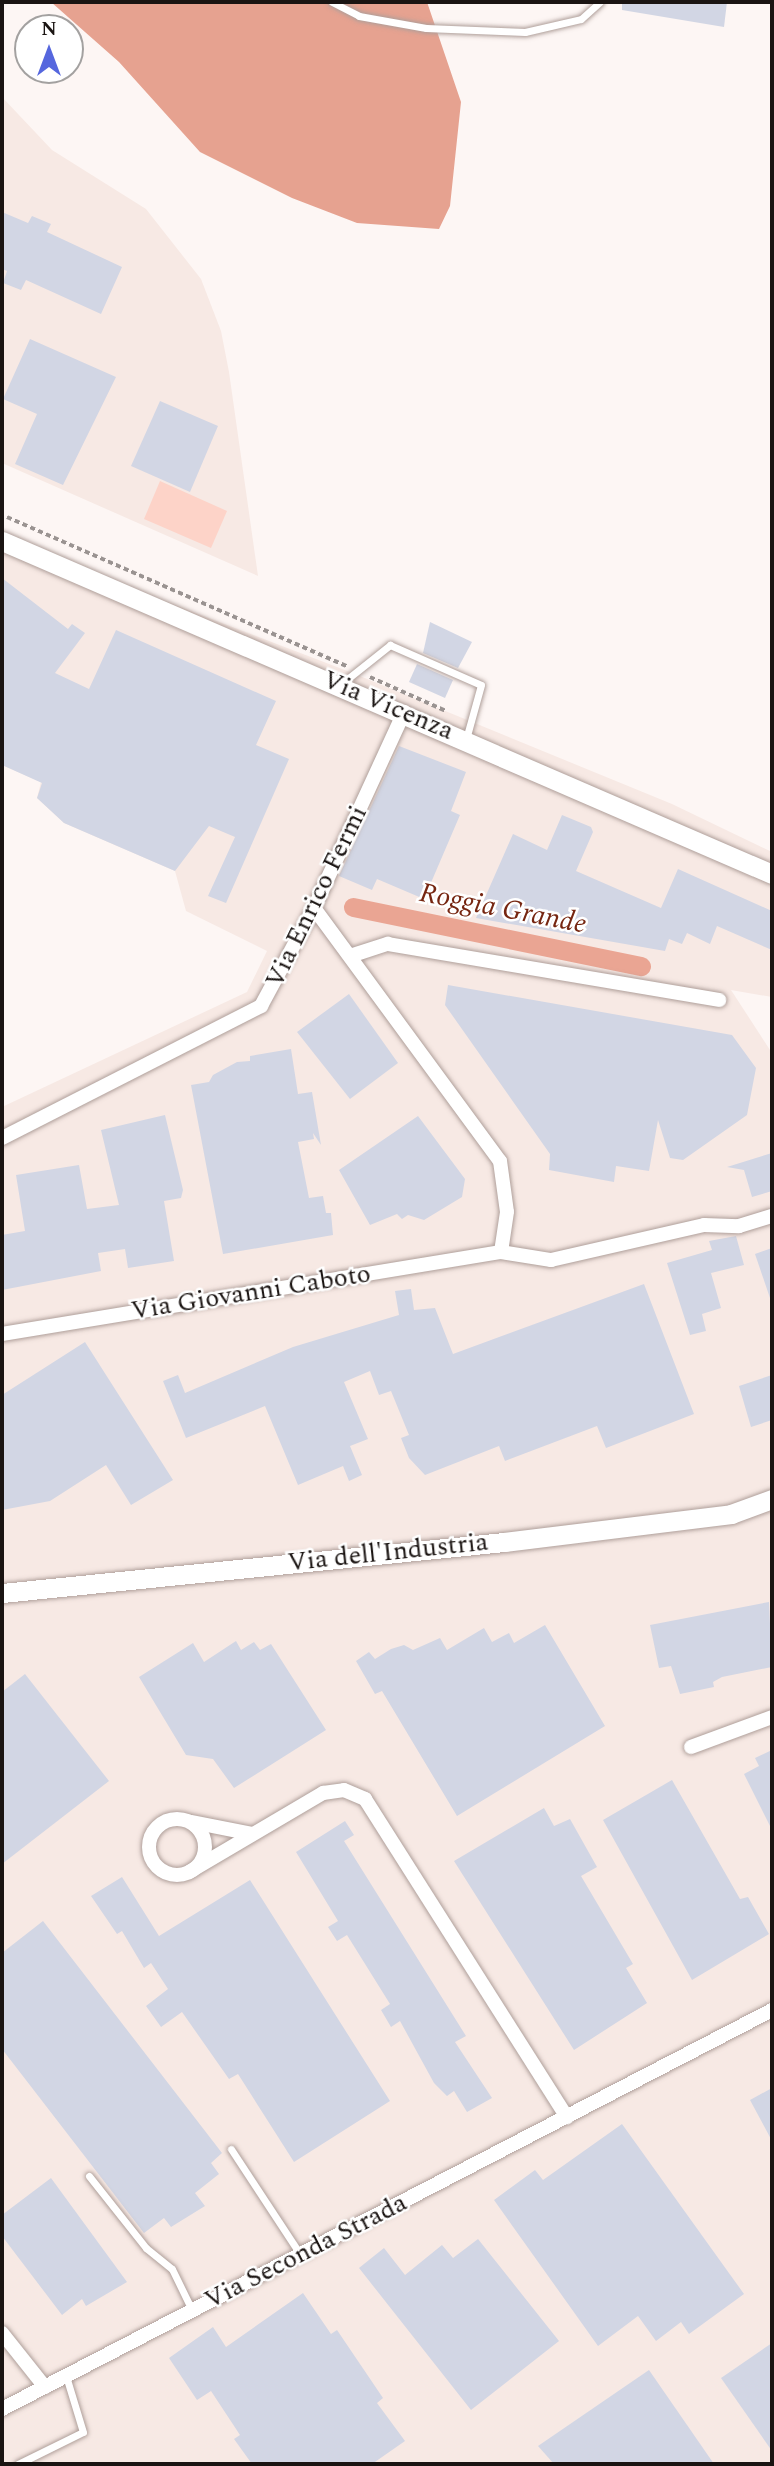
<!DOCTYPE html>
<html>
<head>
<meta charset="utf-8">
<style>
  body { margin:0 }
  #map { position:relative; width:774px; height:2466px; overflow:hidden; background:#fdf6f4; font-family:Spectral,serif }
  div>[style] { position:absolute }
  .built>* { inset:0; background:#f7e9e4 }
  .green>* { inset:0; background:#fdd3c8 }
  .forest>* { inset:0; background:#e6a290 }
  .canal>* { height:19px; margin:-9.5px; padding:0 9.5px; transform-origin:9.5px; border-radius:9.5px; background:#eaa593 }
  .building>* { inset:0; background:#d2d6e4 }
  .path>* { height:3.5px; margin-top:-1.75px; transform-origin:0; background:repeating-linear-gradient(90deg,#9a9391 0 5px,transparent 0 8.5px) }
  .roads { filter:drop-shadow(0 0 2px #af9f9a) drop-shadow(0 0 2px #af9f9a) }
  .lane>* { height:7px; margin:-3.5px; padding:0 3.5px; transform-origin:3.5px; border-radius:3.5px; background:#fff }
  .street>* { height:14px; margin:-7px; padding:0 7px; transform-origin:7px; border-radius:7px; background:#fff }
  .street>.ring { margin:-7px; padding:0; box-sizing:content-box; background:none; border:14px solid #fff; border-radius:50% }
  .secondary>* { height:19px; margin:-9.5px; padding:0 9.5px; transform-origin:9.5px; border-radius:9.5px; background:#fff }
  span { translate:-50% -50%; white-space:nowrap; text-align:center; line-height:1.15; -webkit-text-stroke:5px #fff; paint-order:stroke }
  .street-label { font-size:26px; color:#1a1412 }
  .water-label { font-size:28px; color:#762611; font-style:italic }
  .frame { position:absolute; inset:0; border:4px solid #1a1412; pointer-events:none }
  .north { position:absolute; left:14px; top:14px; width:70px; height:70px; box-sizing:border-box; background:#fff; border:2px solid #a3a1a0; border-radius:50%; rotate:0deg; font-size:19px; font-weight:700; line-height:28px; text-align:center; color:#1a1412 }
  .north::after { content:''; display:block; margin:auto; width:24px; height:32px; background:#5667de; clip-path:polygon(50% 0,100% 100%,50% 72%,0 100%) }
</style>
</head>
<body>
<div id="map">
  <div class="built">
    <div style="clip-path:polygon(2px 97px,52px 150px,146px 209px,201px 279px,221px 331px,229px 372px,258px 576px,2px 463px)"></div>
    <div style="clip-path:polygon(2px 539px,350px 672px,672px 804px,772px 852px,772px 997px,731px 990px,772px 1053px,772px 2464px,2px 2464px,2px 1107px,247px 992px,267px 951px,186px 911px,175px 871px,64px 823px,37px 798px,41px 782px,2px 765px)"></div>
  </div>
  <div class="green">
    <div style="clip-path:polygon(160px 481px,227px 511px,211px 548px,144px 519px)"></div>
  </div>
  <div class="forest">
    <div style="clip-path:polygon(51px 2px,427px 2px,461px 102px,450px 206px,439px 229px,357px 223px,292px 198px,200px 152px,119px 62px)"></div>
  </div>
  <div class="canal">
    <div style="left:353px;top:907px;width:294px;rotate:11.6deg"></div>
  </div>
  <div class="building">
    <div style="clip-path:polygon(622px 2px,727px 2px,724px 27px,622px 10px)"></div>
    <div style="clip-path:polygon(2px 212px,28px 223px,32px 216px,51px 224px,47px 232px,122px 267px,101px 314px,26px 280px,21px 290px,3px 283px,7px 271px,2px 269px)"></div>
    <div style="clip-path:polygon(30px 339px,116px 377px,63px 485px,15px 464px,37px 414px,3px 399px)"></div>
    <div style="clip-path:polygon(160px 401px,218px 426px,190px 492px,131px 466px)"></div>
    <div style="clip-path:polygon(2px 578px,68px 629px,72px 624px,85px 633px,55px 673px,89px 689px,116px 630px,276px 701px,256px 745px,289px 759px,226px 903px,208px 896px,235px 837px,209px 826px,175px 871px,64px 823px,37px 798px,42px 783px,2px 765px)"></div>
    <div style="clip-path:polygon(430px 622px,472px 642px,458px 668px,423px 653px)"></div>
    <div style="clip-path:polygon(417px 664px,453px 680px,445px 698px,409px 682px)"></div>
    <div style="clip-path:polygon(399px 746px,466px 772px,451px 811px,460px 815px,424px 899px,377px 879px,372px 890px,339px 876px)"></div>
    <div style="clip-path:polygon(562px 815px,591px 827px,593px 832px,576px 871px,661px 908px,678px 869px,772px 911px,772px 950px,717px 926px,710px 944px,687px 933px,682px 944px,669px 939px,665px 951px,476px 918px,513px 834px,547px 850px)"></div>
    <div style="clip-path:polygon(448px 985px,732px 1035px,756px 1068px,747px 1115px,683px 1160px,670px 1158px,658px 1120px,649px 1171px,616px 1166px,614px 1182px,549px 1170px,550px 1154px,445px 1005px)"></div>
    <div style="clip-path:polygon(349px 994px,398px 1063px,350px 1099px,297px 1032px)"></div>
    <div style="clip-path:polygon(291px 1049px,298px 1094px,312px 1092px,321px 1145px,313px 1133px,314px 1139px,298px 1142px,309px 1198px,323px 1196px,326px 1213px,331px 1213px,333px 1235px,223px 1254px,191px 1085px,209px 1082px,213px 1075px,237px 1062px,250px 1061px,250px 1056px)"></div>
    <div style="clip-path:polygon(165px 1115px,183px 1190px,181px 1198px,164px 1201px,174px 1261px,128px 1268px,125px 1249px,98px 1253px,101px 1271px,2px 1290px,2px 1235px,25px 1231px,16px 1175px,79px 1165px,87px 1209px,119px 1205px,101px 1130px)"></div>
    <div style="clip-path:polygon(418px 1116px,465px 1179px,462px 1197px,424px 1220px,408px 1215px,402px 1219px,397px 1214px,370px 1225px,339px 1170px)"></div>
    <div style="clip-path:polygon(772px 1153px,772px 1191px,752px 1197px,744px 1170px,727px 1167px)"></div>
    <div style="clip-path:polygon(736px 1236px,744px 1265px,711px 1273px,721px 1308px,702px 1314px,706px 1331px,690px 1335px,667px 1263px,712px 1250px,709px 1241px)"></div>
    <div style="clip-path:polygon(772px 1248px,772px 1298px,770px 1298px,755px 1254px)"></div>
    <div style="clip-path:polygon(644px 1284px,694px 1414px,606px 1448px,597px 1426px,505px 1461px,499px 1446px,425px 1475px,409px 1458px,401px 1438px,409px 1435px,391px 1391px,379px 1395px,370px 1371px,344px 1382px,368px 1439px,350px 1446px,362px 1475px,349px 1481px,343px 1466px,298px 1485px,265px 1406px,186px 1438px,163px 1381px,178px 1375px,185px 1393px,293px 1347px,399px 1315px,395px 1291px,411px 1289px,414px 1310px,435px 1308px,453px 1354px)"></div>
    <div style="clip-path:polygon(85px 1342px,173px 1480px,131px 1505px,106px 1465px,50px 1501px,2px 1510px,2px 1395px)"></div>
    <div style="clip-path:polygon(772px 1375px,772px 1420px,751px 1427px,739px 1386px)"></div>
    <div style="clip-path:polygon(769px 1602px,772px 1667px,722px 1677px,713px 1682px,714px 1687px,680px 1694px,671px 1666px,659px 1668px,650px 1625px)"></div>
    <div style="clip-path:polygon(545px 1625px,605px 1726px,457px 1816px,382px 1691px,375px 1694px,356px 1661px,369px 1652px,375px 1659px,391px 1649px,404px 1645px,413px 1650px,440px 1638px,447px 1650px,484px 1628px,492px 1642px,509px 1633px,514px 1643px)"></div>
    <div style="clip-path:polygon(236px 1641px,241px 1650px,254px 1642px,260px 1650px,271px 1644px,326px 1730px,234px 1788px,213px 1759px,186px 1755px,139px 1677px,193px 1643px,204px 1662px)"></div>
    <div style="clip-path:polygon(25px 1674px,109px 1781px,2px 1864px,2px 1692px)"></div>
    <div style="clip-path:polygon(772px 1750px,772px 1830px,744px 1774px,759px 1766px,755px 1758px)"></div>
    <div style="clip-path:polygon(672px 1780px,740px 1899px,748px 1897px,769px 1934px,692px 1980px,603px 1820px)"></div>
    <div style="clip-path:polygon(544px 1808px,554px 1826px,570px 1819px,597px 1867px,581px 1876px,633px 1964px,626px 1968px,647px 2003px,574px 2050px,454px 1861px)"></div>
    <div style="clip-path:polygon(345px 1821px,354px 1835px,344px 1841px,466px 2036px,455px 2042px,492px 2098px,467px 2112px,454px 2091px,447px 2096px,434px 2083px,400px 2021px,391px 2027px,381px 2010px,390px 2004px,347px 1935px,337px 1941px,328px 1927px,338px 1921px,296px 1852px)"></div>
    <div style="clip-path:polygon(122px 1877px,159px 1936px,250px 1880px,390px 2101px,294px 2162px,238px 2074px,229px 2079px,182px 2012px,161px 2027px,146px 2006px,168px 1989px,151px 1963px,144px 1968px,122px 1931px,117px 1934px,91px 1896px)"></div>
    <div style="clip-path:polygon(43px 1921px,222px 2153px,211px 2163px,219px 2174px,195px 2193px,205px 2206px,171px 2227px,164px 2218px,144px 2233px,2px 2049px,2px 1953px)"></div>
    <div style="clip-path:polygon(772px 2088px,772px 2141px,750px 2100px)"></div>
    <div style="clip-path:polygon(622px 2124px,744px 2294px,689px 2334px,681px 2322px,656px 2341px,638px 2316px,598px 2346px,494px 2200px,535px 2170px,543px 2180px)"></div>
    <div style="clip-path:polygon(51px 2178px,127px 2282px,86px 2306px,82px 2299px,62px 2315px,2px 2236px,2px 2215px)"></div>
    <div style="clip-path:polygon(478px 2239px,559px 2341px,471px 2410px,359px 2268px,384px 2248px,405px 2275px,442px 2245px,453px 2258px)"></div>
    <div style="clip-path:polygon(303px 2293px,331px 2334px,337px 2330px,383px 2398px,377px 2403px,405px 2441px,372px 2464px,252px 2464px,234px 2439px,240px 2435px,211px 2391px,197px 2400px,169px 2358px,213px 2327px,226px 2347px)"></div>
    <div style="clip-path:polygon(772px 2343px,772px 2451px,721px 2378px)"></div>
    <div style="clip-path:polygon(649px 2370px,714px 2464px,554px 2464px,538px 2446px)"></div>
  </div>
  <div class="path">
    <div style="left:7px;top:517px;width:371px;rotate:23.7deg"></div>
    <div style="left:370px;top:677px;width:83px;rotate:24.1deg"></div>
  </div>
  <div class="roads">
    <div class="lane">
      <div style="left:332px;top:2px;width:30px;rotate:27deg"></div>
      <div style="left:359px;top:16px;width:68px;rotate:10.2deg"></div>
      <div style="left:426px;top:28px;width:99px;rotate:2.3deg"></div>
      <div style="left:525px;top:32px;width:57px;rotate:-13.1deg"></div>
      <div style="left:581px;top:19px;width:25px;rotate:-42deg"></div>
      <div style="left:341px;top:684px;width:63px;rotate:-38.5deg"></div>
      <div style="left:390px;top:645px;width:99px;rotate:23.7deg"></div>
      <div style="left:481px;top:685px;width:56px;rotate:105.5deg"></div>
      <div style="left:231px;top:2149px;width:126px;rotate:56.7deg"></div>
      <div style="left:89px;top:2176px;width:92px;rotate:51.6deg"></div>
      <div style="left:146px;top:2248px;width:33px;rotate:39deg"></div>
      <div style="left:172px;top:2269px;width:46px;rotate:64deg"></div>
      <div style="left:18px;top:2464px;width:72px;rotate:-26.2deg"></div>
      <div style="left:83px;top:2432px;width:59px;rotate:-106.9deg"></div>
    </div>
    <div class="street">
      <div style="left:314px;top:908px;width:314px;rotate:53.7deg"></div>
      <div style="left:500px;top:1161px;width:51px;rotate:82.2deg"></div>
      <div style="left:507px;top:1212px;width:40px;rotate:98.5deg"></div>
      <div style="left:350px;top:956px;width:40px;rotate:-18deg"></div>
      <div style="left:388px;top:944px;width:336px;rotate:9.6deg"></div>
      <div style="left:2px;top:1138px;width:291px;rotate:-27deg"></div>
      <div style="left:261px;top:1006px;width:111px;rotate:-61.6deg"></div>
      <div style="left:314px;top:908px;width:216px;rotate:-65.3deg"></div>
      <div style="left:2px;top:1334px;width:506px;rotate:-9.33deg"></div>
      <div style="left:501px;top:1252px;width:51px;rotate:9.1deg"></div>
      <div style="left:551px;top:1260px;width:157px;rotate:-12.9deg"></div>
      <div style="left:704px;top:1225px;width:35px;rotate:2deg"></div>
      <div style="left:739px;top:1226px;width:34px;rotate:-17deg"></div>
      <div style="left:691px;top:1747px;width:86px;rotate:-20.3deg"></div>
      <div class="ring" style="left:149px;top:1819px;width:42px;height:42px"></div>
      <div style="left:192px;top:1822px;width:61px;rotate:11.3deg"></div>
      <div style="left:189px;top:1872px;width:156px;rotate:-30.5deg"></div>
      <div style="left:323px;top:1793px;width:21px;rotate:-8deg"></div>
      <div style="left:344px;top:1790px;width:23px;rotate:23deg"></div>
      <div style="left:365px;top:1799px;width:377px;rotate:57.6deg"></div>
      <div style="left:2px;top:2333px;width:69px;rotate:51.5deg"></div>
      <div style="left:2px;top:2409px;width:867px;rotate:-27.39deg"></div>
    </div>
    <div class="secondary">
      <div style="left:2px;top:541px;width:839px;rotate:23.39deg"></div>
      <div style="left:2px;top:1593px;width:505px;rotate:-5.8deg"></div>
      <div style="left:504px;top:1542px;width:229px;rotate:-7deg"></div>
      <div style="left:731px;top:1514px;width:44px;rotate:-20.1deg"></div>
    </div>
  </div>
  <div class="street-label">
    <span style="left:388px;top:706px;rotate:23deg">Via Vicenza</span>
    <span style="left:317px;top:897px;rotate:-64deg">Via Enrico Fermi</span>
    <span style="left:251px;top:1293px;rotate:-9deg">Via Giovanni Caboto</span>
    <span style="left:388px;top:1553px;rotate:-6deg">Via dell'Industria</span>
    <span style="left:306px;top:2252px;rotate:-27deg">Via Seconda Strada</span>
  </div>
  <div class="water-label">
    <span style="left:503px;top:909px;rotate:11deg">Roggia Grande</span>
  </div>
  <div class="frame"></div>
  <div class="north">N</div>
</div>
</body>
</html>
